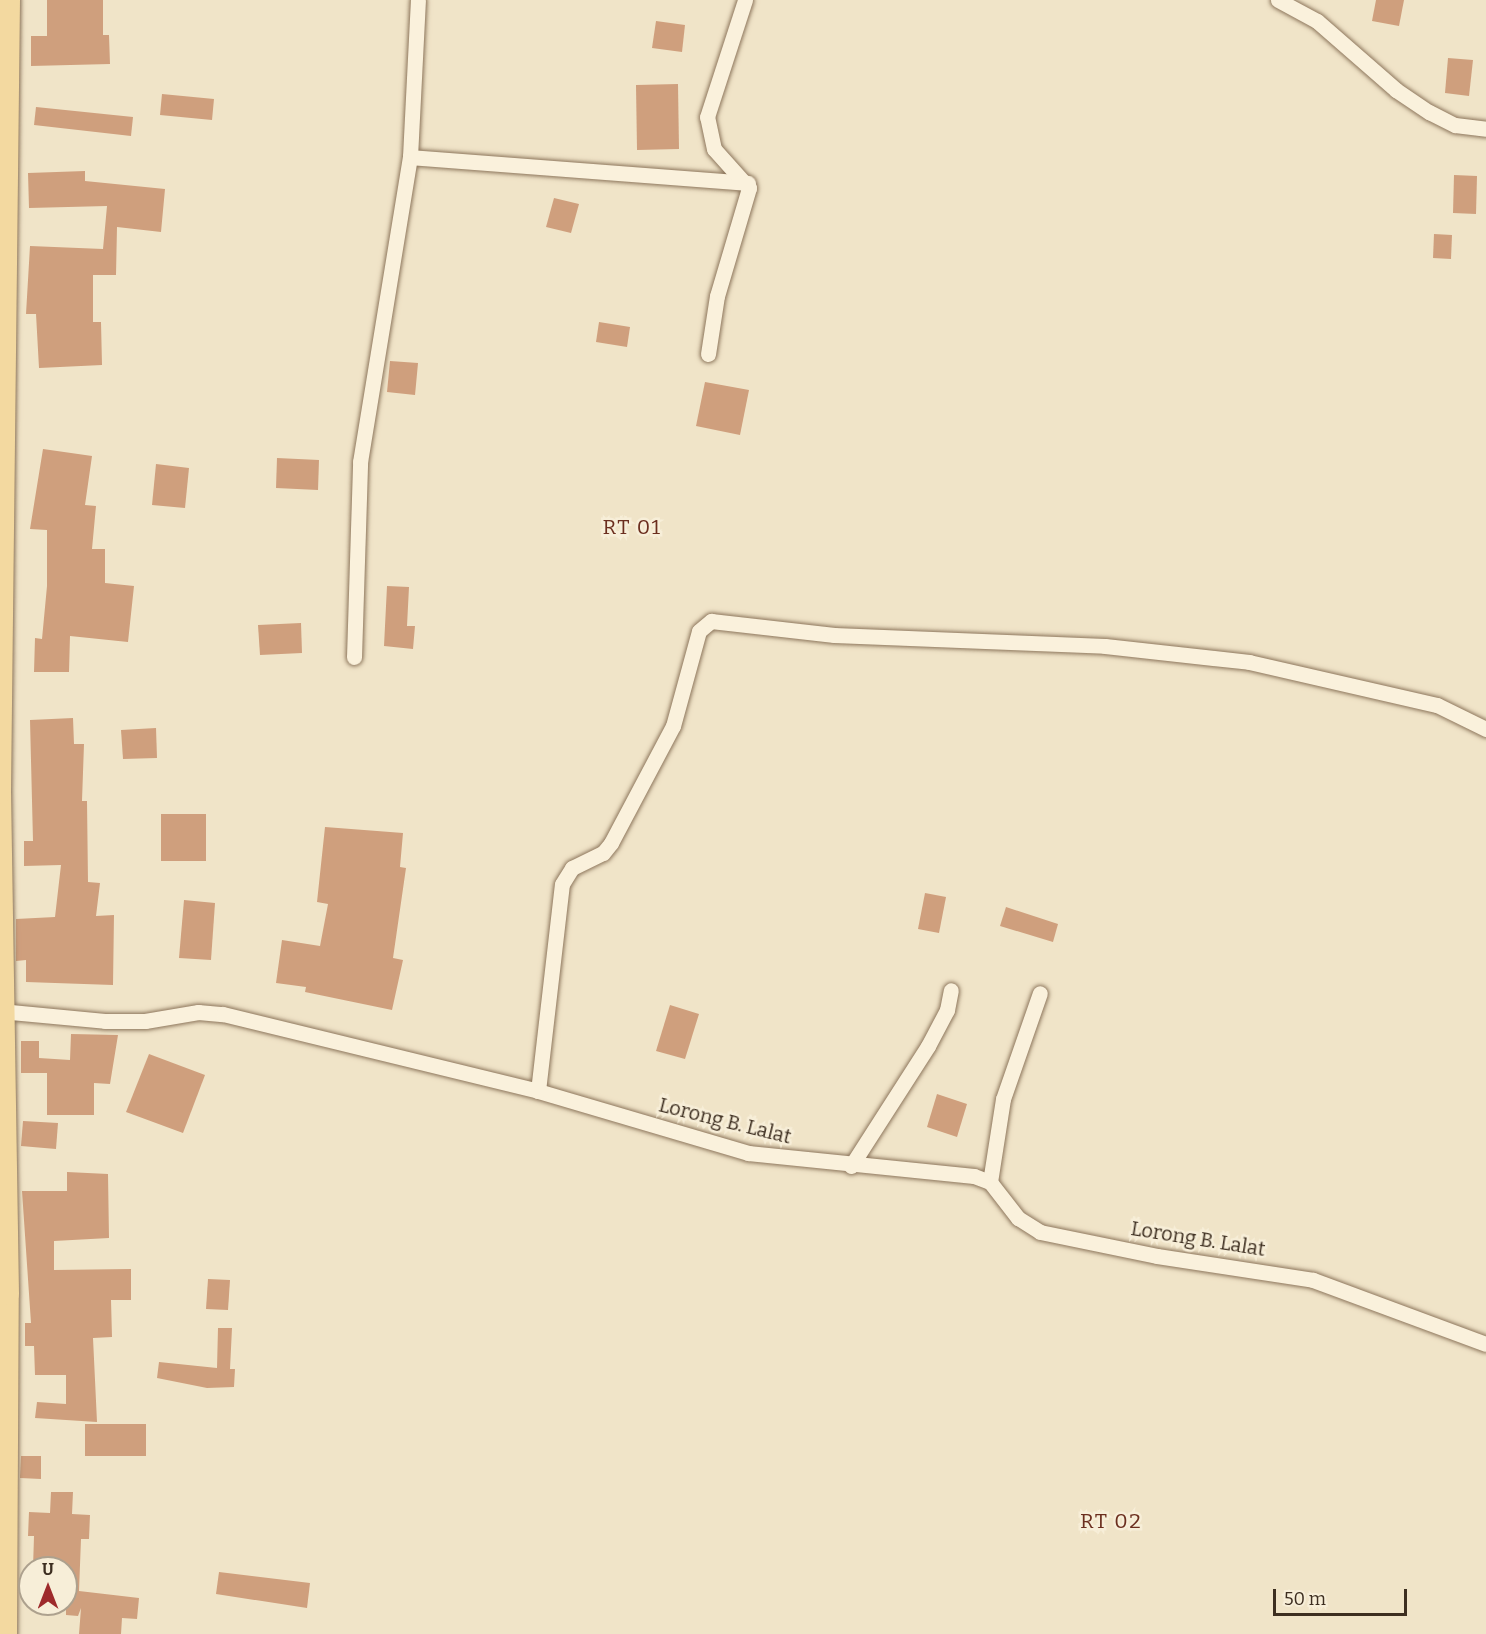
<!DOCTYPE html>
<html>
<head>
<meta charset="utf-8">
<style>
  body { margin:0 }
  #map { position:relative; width:1486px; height:1634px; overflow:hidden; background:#f0e4c8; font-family:Bitter,serif }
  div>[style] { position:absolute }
  .building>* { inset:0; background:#cf9f7d }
  .roads { filter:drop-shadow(0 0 2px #8d765c) drop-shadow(0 0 2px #8d765c) }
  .minor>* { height:15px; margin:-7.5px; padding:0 7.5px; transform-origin:7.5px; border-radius:7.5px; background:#faf1dc }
  .primary>* { height:22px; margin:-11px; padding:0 11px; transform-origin:11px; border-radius:11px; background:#f3d9a0 }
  span { translate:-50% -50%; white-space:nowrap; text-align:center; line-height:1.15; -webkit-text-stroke:5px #f7eed8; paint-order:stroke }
  .street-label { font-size:20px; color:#3d2e20 }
  .neighbourhood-label { font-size:21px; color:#6b2e1e; letter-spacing:1.5px }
  .north { position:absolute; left:18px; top:1556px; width:60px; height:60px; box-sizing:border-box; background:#f7eed8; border:2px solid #ada18e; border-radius:50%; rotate:0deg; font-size:16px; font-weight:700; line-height:24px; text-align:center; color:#3d2e20 }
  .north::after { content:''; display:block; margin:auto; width:21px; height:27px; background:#9e2a2b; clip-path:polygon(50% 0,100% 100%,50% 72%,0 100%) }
  .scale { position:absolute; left:1273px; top:1589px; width:134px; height:27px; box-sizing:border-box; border:3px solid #3d2e20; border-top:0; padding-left:8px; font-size:18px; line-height:21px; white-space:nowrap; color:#3d2e20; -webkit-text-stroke:4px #f7eed8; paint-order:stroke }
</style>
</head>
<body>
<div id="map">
  <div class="building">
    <div style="clip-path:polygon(47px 0,103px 0,103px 35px,109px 35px,110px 64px,31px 66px,31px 36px,47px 36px)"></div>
    <div style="clip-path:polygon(1376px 0,1404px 0,1399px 26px,1372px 21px)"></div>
    <div style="clip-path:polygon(656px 21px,685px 25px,682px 52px,652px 48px)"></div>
    <div style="clip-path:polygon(1448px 58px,1473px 60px,1469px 96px,1445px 93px)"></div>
    <div style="clip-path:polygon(678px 84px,679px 149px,637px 150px,636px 85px)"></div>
    <div style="clip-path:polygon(162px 94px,214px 99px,212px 120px,160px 115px)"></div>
    <div style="clip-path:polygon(36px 107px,133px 117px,131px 136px,34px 125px)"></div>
    <div style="clip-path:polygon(85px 171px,85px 181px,165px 189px,161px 232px,117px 227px,116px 275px,93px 275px,93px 322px,101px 322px,102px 365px,39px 368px,36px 314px,26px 314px,30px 246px,103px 249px,107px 206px,29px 208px,28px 173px)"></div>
    <div style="clip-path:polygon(1454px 175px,1477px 176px,1476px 214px,1453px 213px)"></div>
    <div style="clip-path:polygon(554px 198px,579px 204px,571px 233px,546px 227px)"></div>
    <div style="clip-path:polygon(1434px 234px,1452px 235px,1451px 259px,1433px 258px)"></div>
    <div style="clip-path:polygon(599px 322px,630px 327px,627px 347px,596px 342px)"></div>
    <div style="clip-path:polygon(390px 361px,418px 363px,415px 395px,387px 392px)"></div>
    <div style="clip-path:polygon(705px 382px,749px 390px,740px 435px,696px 426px)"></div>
    <div style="clip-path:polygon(43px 449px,92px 456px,85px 505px,96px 506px,92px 549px,105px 549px,105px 583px,134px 586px,128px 642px,70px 636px,69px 672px,34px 672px,35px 638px,42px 639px,47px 586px,47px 530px,30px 529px)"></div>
    <div style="clip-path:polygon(277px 458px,319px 460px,318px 490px,276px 488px)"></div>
    <div style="clip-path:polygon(156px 464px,189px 468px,185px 508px,152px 505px)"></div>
    <div style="clip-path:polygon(387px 586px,409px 587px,407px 626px,415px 626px,413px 649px,384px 646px)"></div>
    <div style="clip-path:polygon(301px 623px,302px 653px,260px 655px,258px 625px)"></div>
    <div style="clip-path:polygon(73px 718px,74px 744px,84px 744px,82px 801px,87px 801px,88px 882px,100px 883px,96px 916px,114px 915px,113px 985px,26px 982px,26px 960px,16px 961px,16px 919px,55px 917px,61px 865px,24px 866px,24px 841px,33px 841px,30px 720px)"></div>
    <div style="clip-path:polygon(156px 728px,157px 758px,123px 759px,121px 730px)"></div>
    <div style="clip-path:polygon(161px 814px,206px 814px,206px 861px,161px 861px)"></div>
    <div style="clip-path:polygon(325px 827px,403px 833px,400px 867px,406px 868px,393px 958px,403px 960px,392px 1010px,305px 992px,306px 987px,276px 983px,282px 940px,320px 946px,328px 904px,317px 902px)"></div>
    <div style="clip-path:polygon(925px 893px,946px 897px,939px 933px,918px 929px)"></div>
    <div style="clip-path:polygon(184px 900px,215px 903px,211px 960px,179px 958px)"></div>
    <div style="clip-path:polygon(1006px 907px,1058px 924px,1053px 942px,1000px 926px)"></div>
    <div style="clip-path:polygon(670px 1005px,699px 1014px,685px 1059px,656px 1051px)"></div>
    <div style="clip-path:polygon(71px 1034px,118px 1035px,110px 1084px,94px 1083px,94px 1115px,47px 1115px,47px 1073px,21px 1073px,21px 1041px,39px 1041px,39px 1058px,70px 1060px)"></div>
    <div style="clip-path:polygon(149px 1054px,205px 1075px,183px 1133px,126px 1112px)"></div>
    <div style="clip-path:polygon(937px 1094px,967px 1104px,957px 1137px,927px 1127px)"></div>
    <div style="clip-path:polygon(23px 1121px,58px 1123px,56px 1149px,21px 1146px)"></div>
    <div style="clip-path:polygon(67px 1172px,108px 1174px,109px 1238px,54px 1241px,54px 1270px,131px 1269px,131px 1300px,111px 1300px,112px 1337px,93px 1338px,97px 1422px,35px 1418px,37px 1402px,66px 1404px,66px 1375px,35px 1375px,34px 1346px,25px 1346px,25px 1323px,31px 1323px,22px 1191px,67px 1191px)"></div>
    <div style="clip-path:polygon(208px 1279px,230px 1280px,228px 1310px,206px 1309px)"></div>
    <div style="clip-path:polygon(218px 1328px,232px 1328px,230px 1369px,235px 1369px,234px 1387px,207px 1388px,157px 1378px,159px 1362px,217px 1368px)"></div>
    <div style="clip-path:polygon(85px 1424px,146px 1424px,146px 1456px,85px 1456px)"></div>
    <div style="clip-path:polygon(21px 1456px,41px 1456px,41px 1479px,20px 1478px)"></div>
    <div style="clip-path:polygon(51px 1492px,73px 1492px,72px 1514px,90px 1515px,89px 1539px,81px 1539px,79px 1591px,139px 1598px,137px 1619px,122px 1618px,121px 1634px,79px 1634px,81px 1608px,78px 1616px,66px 1615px,66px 1568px,33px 1568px,34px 1536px,28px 1536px,29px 1512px,50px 1513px)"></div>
    <div style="clip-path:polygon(219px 1572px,310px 1583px,307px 1608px,216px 1594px)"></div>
  </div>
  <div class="roads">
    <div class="minor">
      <div style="left:1278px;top:0;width:44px;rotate:28.3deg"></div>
      <div style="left:1317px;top:21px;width:105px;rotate:41.1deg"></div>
      <div style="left:1396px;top:90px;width:40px;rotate:34deg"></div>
      <div style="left:1429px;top:112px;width:29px;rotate:27deg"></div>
      <div style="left:1455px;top:125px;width:31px;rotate:7deg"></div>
      <div style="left:410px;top:157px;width:339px;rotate:4.4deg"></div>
      <div style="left:708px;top:354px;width:59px;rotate:-81.2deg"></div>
      <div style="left:717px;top:296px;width:113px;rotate:-73.5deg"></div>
      <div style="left:749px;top:188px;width:52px;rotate:-131.9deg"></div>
      <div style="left:714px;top:149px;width:33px;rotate:-102deg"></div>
      <div style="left:707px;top:117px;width:123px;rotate:-72deg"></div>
      <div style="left:354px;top:657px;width:195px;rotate:-88.2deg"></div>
      <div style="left:360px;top:462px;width:309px;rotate:-80.7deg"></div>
      <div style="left:410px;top:157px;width:157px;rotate:-87.1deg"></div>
      <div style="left:0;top:1011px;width:105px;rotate:5.4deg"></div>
      <div style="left:105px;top:1021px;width:40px"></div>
      <div style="left:145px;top:1021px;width:54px;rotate:-9.6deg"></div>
      <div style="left:198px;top:1012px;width:25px;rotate:5deg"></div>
      <div style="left:223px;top:1014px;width:324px;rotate:13.7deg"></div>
      <div style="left:538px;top:1091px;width:219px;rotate:16.4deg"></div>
      <div style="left:748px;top:1153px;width:227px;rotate:5.8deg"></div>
      <div style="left:974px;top:1176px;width:17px;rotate:21deg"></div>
      <div style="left:990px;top:1182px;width:46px;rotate:52.1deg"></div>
      <div style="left:1018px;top:1218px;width:26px;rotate:32deg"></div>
      <div style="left:1040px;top:1232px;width:119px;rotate:11.6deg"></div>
      <div style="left:1157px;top:1256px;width:158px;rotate:8.7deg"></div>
      <div style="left:1313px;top:1280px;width:184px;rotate:20.3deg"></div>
      <div style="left:538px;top:1091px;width:208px;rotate:-83.4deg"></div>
      <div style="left:562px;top:884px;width:19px;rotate:-58deg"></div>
      <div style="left:572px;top:868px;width:34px;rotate:-26deg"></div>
      <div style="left:603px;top:853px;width:13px;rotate:-51deg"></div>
      <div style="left:611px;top:843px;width:132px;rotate:-62.1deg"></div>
      <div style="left:673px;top:726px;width:98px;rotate:-74.7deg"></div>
      <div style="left:699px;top:631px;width:16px;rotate:-40deg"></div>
      <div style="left:711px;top:621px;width:124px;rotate:6.5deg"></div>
      <div style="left:834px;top:635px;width:271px;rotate:2.3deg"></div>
      <div style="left:1105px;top:646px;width:145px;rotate:6.3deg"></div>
      <div style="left:1249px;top:662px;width:193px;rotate:12.9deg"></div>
      <div style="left:1437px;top:705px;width:55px;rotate:26.1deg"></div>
      <div style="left:851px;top:1166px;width:143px;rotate:-57.3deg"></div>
      <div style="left:928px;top:1046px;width:41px;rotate:-62.2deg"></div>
      <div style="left:947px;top:1010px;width:20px;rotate:-79deg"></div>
      <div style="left:990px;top:1182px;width:84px;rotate:-81.1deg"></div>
      <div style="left:1003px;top:1099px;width:112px;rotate:-70.8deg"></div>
    </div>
    <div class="primary">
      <div style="left:6px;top:1634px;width:340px;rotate:-89.7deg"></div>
      <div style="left:8px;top:1294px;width:501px;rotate:-90.91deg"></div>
      <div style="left:0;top:793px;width:793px;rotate:-89.35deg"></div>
    </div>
  </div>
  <div class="street-label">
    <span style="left:725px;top:1121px;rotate:14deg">Lorong B. Lalat</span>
    <span style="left:1198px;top:1239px;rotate:9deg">Lorong B. Lalat</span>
  </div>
  <div class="neighbourhood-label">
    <span style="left:632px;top:527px">RT 01</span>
    <span style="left:1111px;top:1521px">RT 02</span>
  </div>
  <div class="north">U</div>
  <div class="scale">50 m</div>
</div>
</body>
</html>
